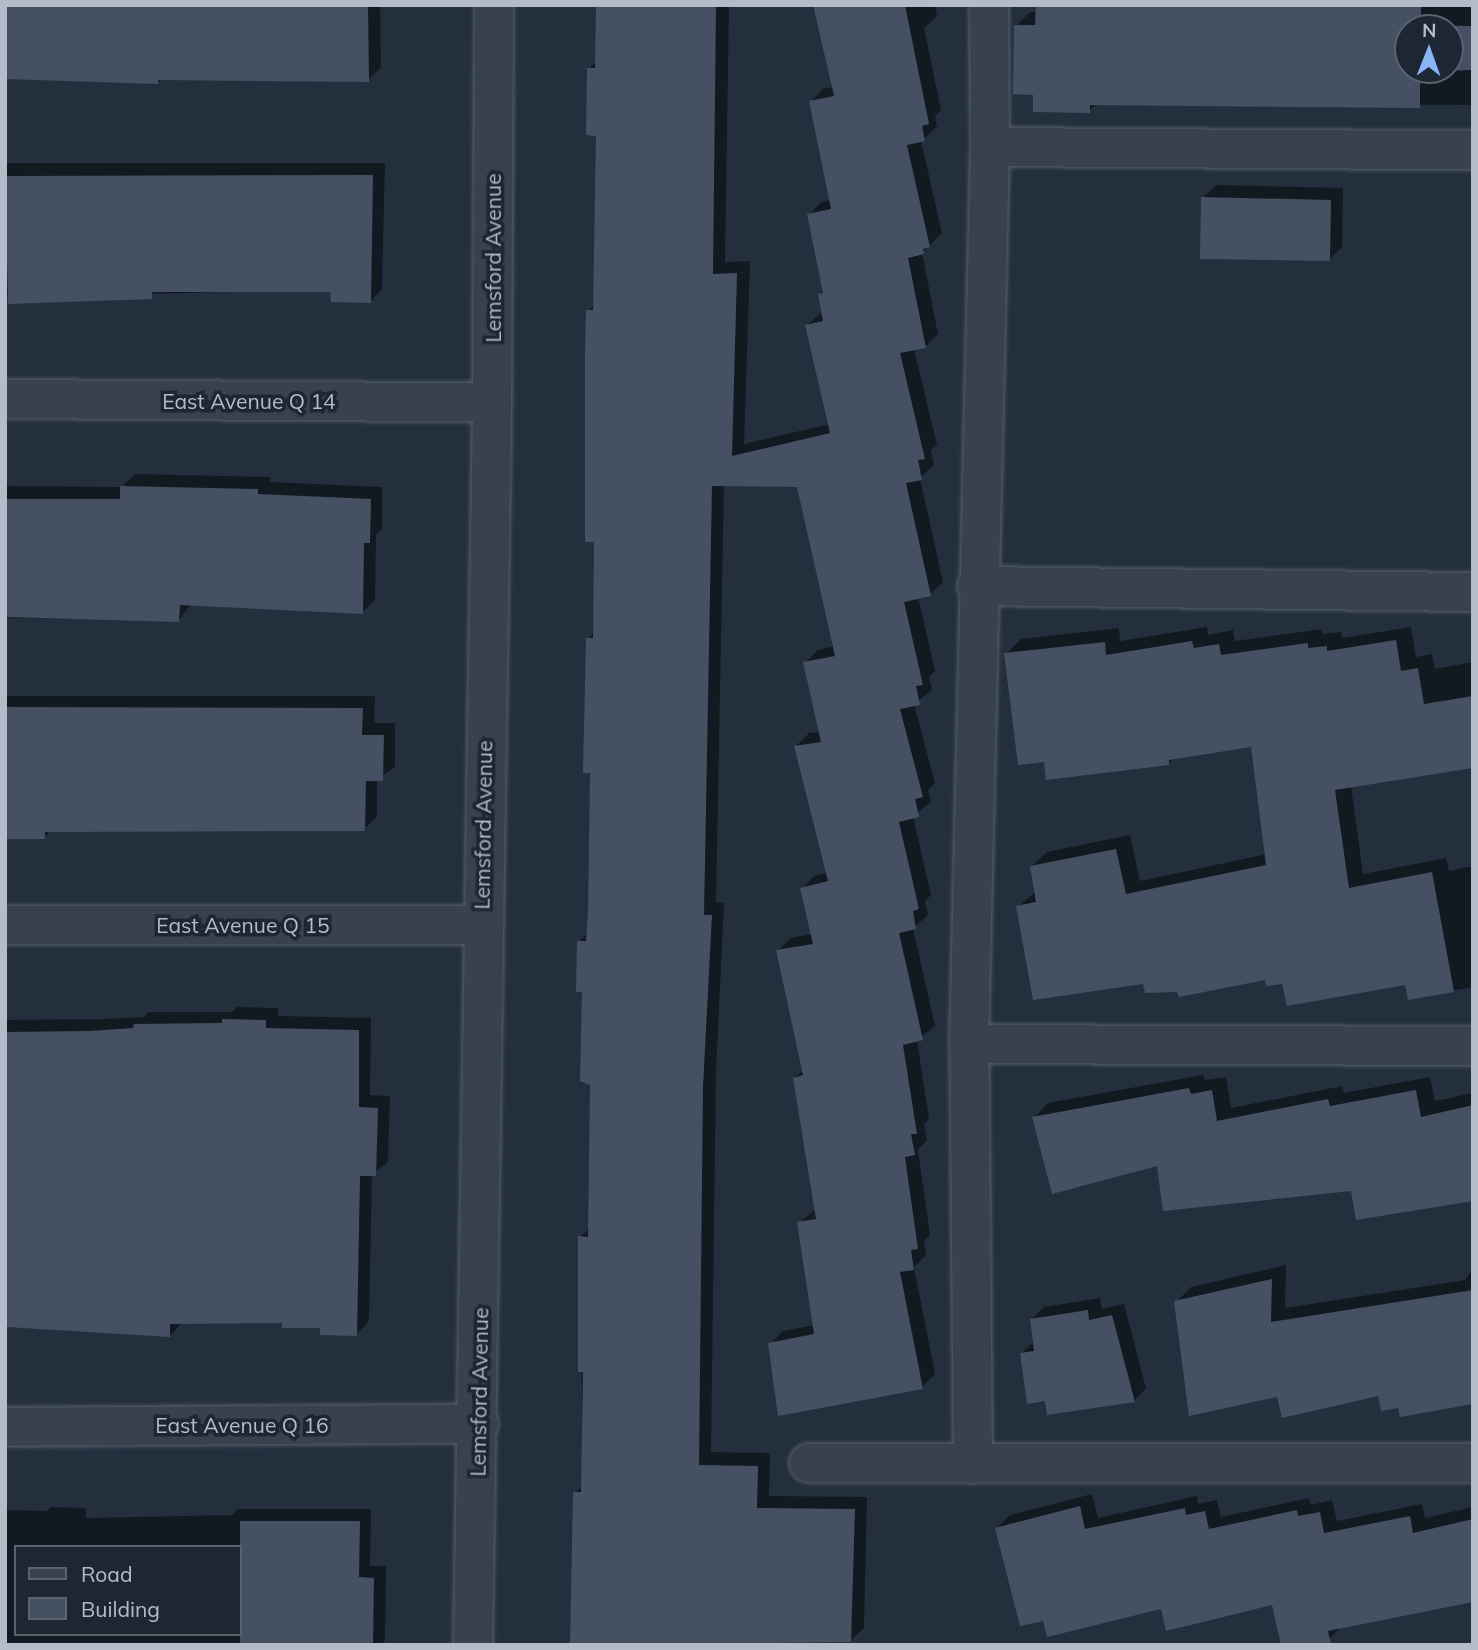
<!DOCTYPE html>
<html>
<head>
<meta charset="utf-8">
<style>
  body { margin:0 }
  #map { position:relative; width:1478px; height:1650px; overflow:hidden; background:#242f3e; font-family:Mulish,sans-serif }
  div>[style] { position:absolute }
  .shadow>* { inset:0; background:#0007 }
  .building>* { inset:0; background:#455162 }
  .roads { filter:drop-shadow(0 0 2px #565f6c) drop-shadow(0 0 2px #565f6c) }
  .street>* { height:38px; margin:-19px; padding:0 19px; transform-origin:19px; border-radius:19px; background:#38414e }
  span { translate:-50% -50%; white-space:nowrap; text-align:center; line-height:1.15; -webkit-text-stroke:7px #1d2633; paint-order:stroke }
  .street-label { font-size:21px; color:#b4bcc9 }
  .frame { position:absolute; inset:0; border:7px solid #b4bcc9; pointer-events:none }
  .legend { position:absolute; left:14px; top:1545px; width:228px; height:91px; box-sizing:border-box; background:#1d2633; border:2px solid #59626f; margin:0; padding:9px 12px; list-style:none; font-size:21px; color:#b4bcc9 }
  .legend li { display:flex; align-items:center; gap:14px; height:35px }
  .legend b { width:35px; border:2px solid #59626f }
  .north { position:absolute; left:1394px; top:14px; width:70px; height:70px; box-sizing:border-box; background:#1d2633; border:2px solid #59626f; border-radius:50%; rotate:1deg; font-size:19px; font-weight:700; line-height:28px; text-align:center; color:#b4bcc9 }
  .north::after { content:''; display:block; margin:auto; width:24px; height:32px; background:#8ab4f8; clip-path:polygon(50% 0,100% 100%,50% 72%,0 100%) }
</style>
</head>
<body>
<div id="map">
  <div class="shadow">
    <div style="clip-path:polygon(5px 5px,380px 5px,381px 68px,368px 80px,162px 78px,157px 83px)"></div>
    <div style="clip-path:polygon(598px 5px,729px 5px,725px 262px,750px 261px,744px 444px,830px 424px,807px 325px,823px 312px,820px 294px,825px 290px,809px 215px,821px 202px,831px 200px,811px 102px,823px 89px,833px 87px,816px 5px,935px 5px,937px 16px,924px 28px,941px 110px,935px 116px,937px 127px,921px 141px,942px 233px,922px 253px,938px 334px,925px 347px,914px 349px,937px 445px,931px 450px,934px 465px,920px 478px,943px 582px,930px 594px,918px 597px,935px 671px,929px 677px,932px 690px,914px 704px,935px 783px,928px 790px,931px 802px,913px 816px,931px 895px,925px 901px,928px 915px,913px 928px,935px 1026px,917px 1040px,929px 1119px,924px 1124px,927px 1140px,918px 1150px,930px 1235px,924px 1241px,926px 1255px,914px 1267px,935px 1374px,922px 1387px,770px 1344px,783px 1331px,815px 1325px,799px 1223px,816px 1209px,795px 1078px,804px 1069px,778px 950px,791px 938px,812px 934px,802px 889px,814px 876px,828px 873px,796px 746px,809px 733px,820px 732px,805px 663px,818px 650px,834px 646px,798px 486px,724px 484px,716px 902px,724px 903px,716px 1073px,711px 1452px,770px 1453px,769px 1496px,867px 1497px,864px 1628px,851px 1640px,572px 1645px,575px 1493px,583px 1485px,580px 1237px,590px 1228px,592px 1084px,579px 942px,588px 932px,592px 771px,588px 639px,594px 632px,596px 541px,588px 311px,595px 304px,598px 134px,589px 69px,597px 60px)"></div>
    <div style="clip-path:polygon(evenodd,1037px 5px,1473px 5px,1473px 105px,1097px 103px,1089px 111px,1035px 93px,1016px 26px,1030px 12px,1037px 12px,1037px 5px,1408px 28px,1450px 28px,1450px 70px,1408px 70px,1408px 28px)"></div>
    <div style="clip-path:polygon(5px 163px,385px 163px,382px 289px,370px 302px,331px 290px,5px 297px)"></div>
    <div style="clip-path:polygon(1216px 185px,1343px 188px,1342px 247px,1329px 260px,1203px 198px)"></div>
    <div style="clip-path:polygon(135px 474px,270px 477px,270px 482px,382px 487px,382px 529px,376px 535px,375px 600px,362px 612px,191px 604px,179px 620px,5px 618px,5px 486px,122px 487px)"></div>
    <div style="clip-path:polygon(1207px 627px,1208px 635px,1233px 630px,1235px 641px,1322px 629px,1322px 634px,1341px 632px,1342px 638px,1411px 627px,1416px 657px,1432px 654px,1435px 669px,1473px 662px,1473px 764px,1351px 786px,1363px 874px,1446px 858px,1449px 871px,1473px 866px,1473px 987px,1409px 998px,1406px 983px,1266px 978px,1179px 990px,1145px 982px,1018px 907px,1036px 891px,1032px 866px,1047px 852px,1130px 835px,1140px 881px,1267px 854px,1252px 745px,1175px 757px,1169px 764px,1046px 760px,1006px 654px,1021px 639px,1119px 628px,1120px 641px)"></div>
    <div style="clip-path:polygon(5px 696px,375px 696px,374px 723px,395px 723px,395px 767px,377px 779px,377px 817px,364px 829px,51px 830px,45px 837px,5px 829px)"></div>
    <div style="clip-path:polygon(237px 1007px,278px 1008px,278px 1016px,371px 1018px,370px 1095px,390px 1096px,388px 1162px,372px 1174px,369px 1321px,357px 1334px,284px 1322px,182px 1323px,170px 1336px,5px 1327px,5px 1020px,104px 1019px,144px 1017px,148px 1012px,232px 1012px)"></div>
    <div style="clip-path:polygon(1203px 1075px,1205px 1080px,1226px 1077px,1231px 1108px,1342px 1086px,1344px 1093px,1430px 1077px,1435px 1101px,1473px 1093px,1473px 1201px,1358px 1218px,1352px 1189px,1158px 1163px,1034px 1118px,1048px 1103px)"></div>
    <div style="clip-path:polygon(1286px 1265px,1285px 1308px,1465px 1280px,1473px 1268px,1473px 1402px,1399px 1406px,1380px 1394px,1278px 1395px,1176px 1302px,1191px 1287px)"></div>
    <div style="clip-path:polygon(1100px 1298px,1102px 1309px,1124px 1304px,1146px 1388px,1134px 1401px,1047px 1399px,1021px 1354px,1034px 1341px,1032px 1319px,1044px 1307px)"></div>
    <div style="clip-path:polygon(1092px 1494px,1098px 1518px,1197px 1496px,1198px 1504px,1217px 1500px,1221px 1517px,1309px 1498px,1311px 1505px,1332px 1500px,1337px 1521px,1422px 1504px,1425px 1518px,1473px 1507px,1473px 1600px,1342px 1626px,1329px 1639px,1273px 1603px,1162px 1607px,997px 1528px,1010px 1515px)"></div>
    <div style="clip-path:polygon(evenodd,51px 1507px,86px 1508px,86px 1518px,232px 1515px,238px 1509px,371px 1509px,370px 1566px,386px 1566px,385px 1641px,381px 1645px,5px 1645px,5px 1510px,47px 1511px,51px 1507px,16px 1547px,240px 1547px,240px 1634px,16px 1634px,16px 1547px)"></div>
  </div>
  <div class="building">
    <div style="clip-path:polygon(5px 5px,368px 5px,369px 82px,158px 80px,158px 84px,5px 79px)"></div>
    <div style="clip-path:polygon(596px 5px,716px 5px,713px 274px,737px 273px,732px 456px,830px 433px,805px 325px,823px 321px,818px 294px,823px 293px,807px 214px,831px 209px,809px 101px,834px 96px,813px 5px,905px 5px,929px 124px,922px 126px,925px 141px,907px 145px,930px 247px,923px 249px,924px 254px,908px 258px,926px 348px,900px 353px,925px 459px,918px 460px,922px 480px,906px 483px,931px 596px,904px 602px,923px 685px,916px 686px,920px 705px,900px 709px,923px 797px,915px 799px,919px 817px,899px 822px,919px 909px,913px 911px,916px 929px,899px 933px,923px 1040px,903px 1045px,917px 1134px,911px 1134px,915px 1155px,905px 1157px,918px 1249px,911px 1250px,914px 1270px,900px 1272px,923px 1389px,778px 1416px,768px 1343px,814px 1334px,797px 1222px,816px 1219px,793px 1078px,803px 1075px,776px 950px,813px 944px,800px 888px,828px 881px,794px 746px,821px 742px,803px 662px,835px 656px,797px 487px,712px 486px,704px 915px,712px 915px,703px 1087px,699px 1465px,758px 1466px,757px 1508px,855px 1509px,851px 1642px,570px 1645px,573px 1492px,581px 1492px,583px 1372px,578px 1372px,578px 1236px,588px 1237px,590px 1085px,580px 1081px,582px 992px,576px 992px,577px 941px,586px 941px,588px 913px,590px 773px,583px 773px,586px 638px,593px 638px,594px 542px,585px 542px,585px 350px,586px 310px,593px 310px,596px 136px,586px 135px,587px 68px,595px 68px)"></div>
    <div style="clip-path:polygon(evenodd,1036px 5px,1421px 5px,1421px 25px,1473px 26px,1473px 70px,1420px 72px,1420px 108px,1090px 105px,1090px 113px,1033px 112px,1033px 95px,1013px 94px,1014px 25px,1035px 25px,1036px 5px,1408px 28px,1450px 28px,1450px 70px,1408px 70px,1408px 28px)"></div>
    <div style="clip-path:polygon(373px 175px,371px 303px,331px 302px,330px 292px,152px 292px,152px 299px,8px 304px,5px 176px)"></div>
    <div style="clip-path:polygon(1201px 197px,1331px 200px,1330px 261px,1200px 259px)"></div>
    <div style="clip-path:polygon(120px 486px,258px 489px,258px 494px,371px 499px,370px 543px,364px 543px,363px 614px,180px 605px,179px 622px,5px 617px,5px 499px,120px 499px)"></div>
    <div style="clip-path:polygon(1396px 640px,1401px 671px,1418px 668px,1424px 704px,1473px 696px,1473px 768px,1335px 790px,1349px 888px,1432px 872px,1454px 992px,1408px 1000px,1405px 985px,1287px 1006px,1282px 984px,1266px 986px,1265px 980px,1179px 997px,1177px 992px,1145px 993px,1143px 984px,1033px 1000px,1016px 906px,1036px 902px,1030px 866px,1116px 849px,1126px 894px,1266px 865px,1251px 747px,1169px 760px,1169px 765px,1046px 780px,1044px 762px,1018px 765px,1004px 653px,1105px 642px,1106px 655px,1192px 641px,1194px 648px,1219px 644px,1221px 655px,1308px 643px,1308px 648px,1327px 646px,1327px 651px)"></div>
    <div style="clip-path:polygon(5px 707px,363px 708px,362px 735px,384px 735px,383px 781px,366px 781px,365px 831px,45px 832px,45px 839px,5px 839px)"></div>
    <div style="clip-path:polygon(222px 1019px,266px 1020px,266px 1028px,359px 1030px,359px 1107px,378px 1108px,376px 1176px,360px 1176px,357px 1336px,320px 1335px,320px 1328px,282px 1328px,282px 1323px,170px 1324px,170px 1337px,5px 1327px,5px 1032px,90px 1031px,133px 1028px,134px 1024px,222px 1023px)"></div>
    <div style="clip-path:polygon(1189px 1088px,1191px 1094px,1212px 1090px,1217px 1121px,1328px 1099px,1330px 1106px,1416px 1090px,1421px 1117px,1473px 1105px,1473px 1201px,1356px 1220px,1351px 1191px,1163px 1211px,1157px 1166px,1052px 1194px,1032px 1117px)"></div>
    <div style="clip-path:polygon(1272px 1279px,1271px 1322px,1473px 1290px,1473px 1404px,1400px 1417px,1398px 1408px,1381px 1411px,1378px 1396px,1282px 1418px,1277px 1397px,1189px 1416px,1174px 1301px)"></div>
    <div style="clip-path:polygon(1088px 1310px,1089px 1320px,1112px 1315px,1135px 1402px,1047px 1415px,1045px 1401px,1027px 1404px,1020px 1353px,1034px 1351px,1030px 1319px)"></div>
    <div style="clip-path:polygon(1080px 1506px,1085px 1529px,1185px 1508px,1186px 1515px,1205px 1511px,1209px 1529px,1297px 1510px,1298px 1516px,1320px 1512px,1324px 1533px,1410px 1516px,1413px 1533px,1473px 1519px,1473px 1602px,1328px 1631px,1331px 1645px,1281px 1645px,1272px 1605px,1166px 1631px,1161px 1609px,1047px 1637px,1043px 1621px,1020px 1626px,995px 1528px)"></div>
    <div style="clip-path:polygon(240px 1521px,360px 1521px,359px 1577px,374px 1578px,373px 1645px,240px 1645px)"></div>
  </div>
  <div class="roads">
    <div class="street">
      <div style="left:990px;top:147px;width:483px;rotate:0.4deg"></div>
      <div style="left:5px;top:399px;width:487px;rotate:0.4deg"></div>
      <div style="left:977px;top:586px;width:496px;rotate:0.7deg"></div>
      <div style="left:5px;top:925px;width:476px"></div>
      <div style="left:969px;top:1044px;width:504px;rotate:0.23deg"></div>
      <div style="left:5px;top:1427px;width:474px;rotate:-0.4deg"></div>
      <div style="left:809px;top:1463px;width:664px"></div>
      <div style="left:973px;top:1464px;width:420px;rotate:-90.5deg"></div>
      <div style="left:969px;top:1044px;width:897px;rotate:-88.66deg"></div>
      <div style="left:990px;top:147px;width:142px;rotate:-90.4deg"></div>
      <div style="left:473px;top:1645px;width:1243px;rotate:-89.12deg"></div>
      <div style="left:492px;top:402px;width:397px;rotate:-89.7deg"></div>
    </div>
  </div>
  <div class="street-label">
    <span style="left:493px;top:258px;rotate:-90deg">Lemsford Avenue</span>
    <span style="left:249px;top:401px">East Avenue Q 14</span>
    <span style="left:483px;top:825px;rotate:-89deg">Lemsford Avenue</span>
    <span style="left:243px;top:925px">East Avenue Q 15</span>
    <span style="left:479px;top:1392px;rotate:-89deg">Lemsford Avenue</span>
    <span style="left:242px;top:1425px">East Avenue Q 16</span>
  </div>
  <div class="frame"></div>
  <ul class="legend">
  <li><b style="height:9px;background:#38414e"></b>Road</li>
  <li><b style="height:19px;background:#455162"></b>Building</li>
  </ul>
  <div class="north">N</div>
</div>
</body>
</html>
